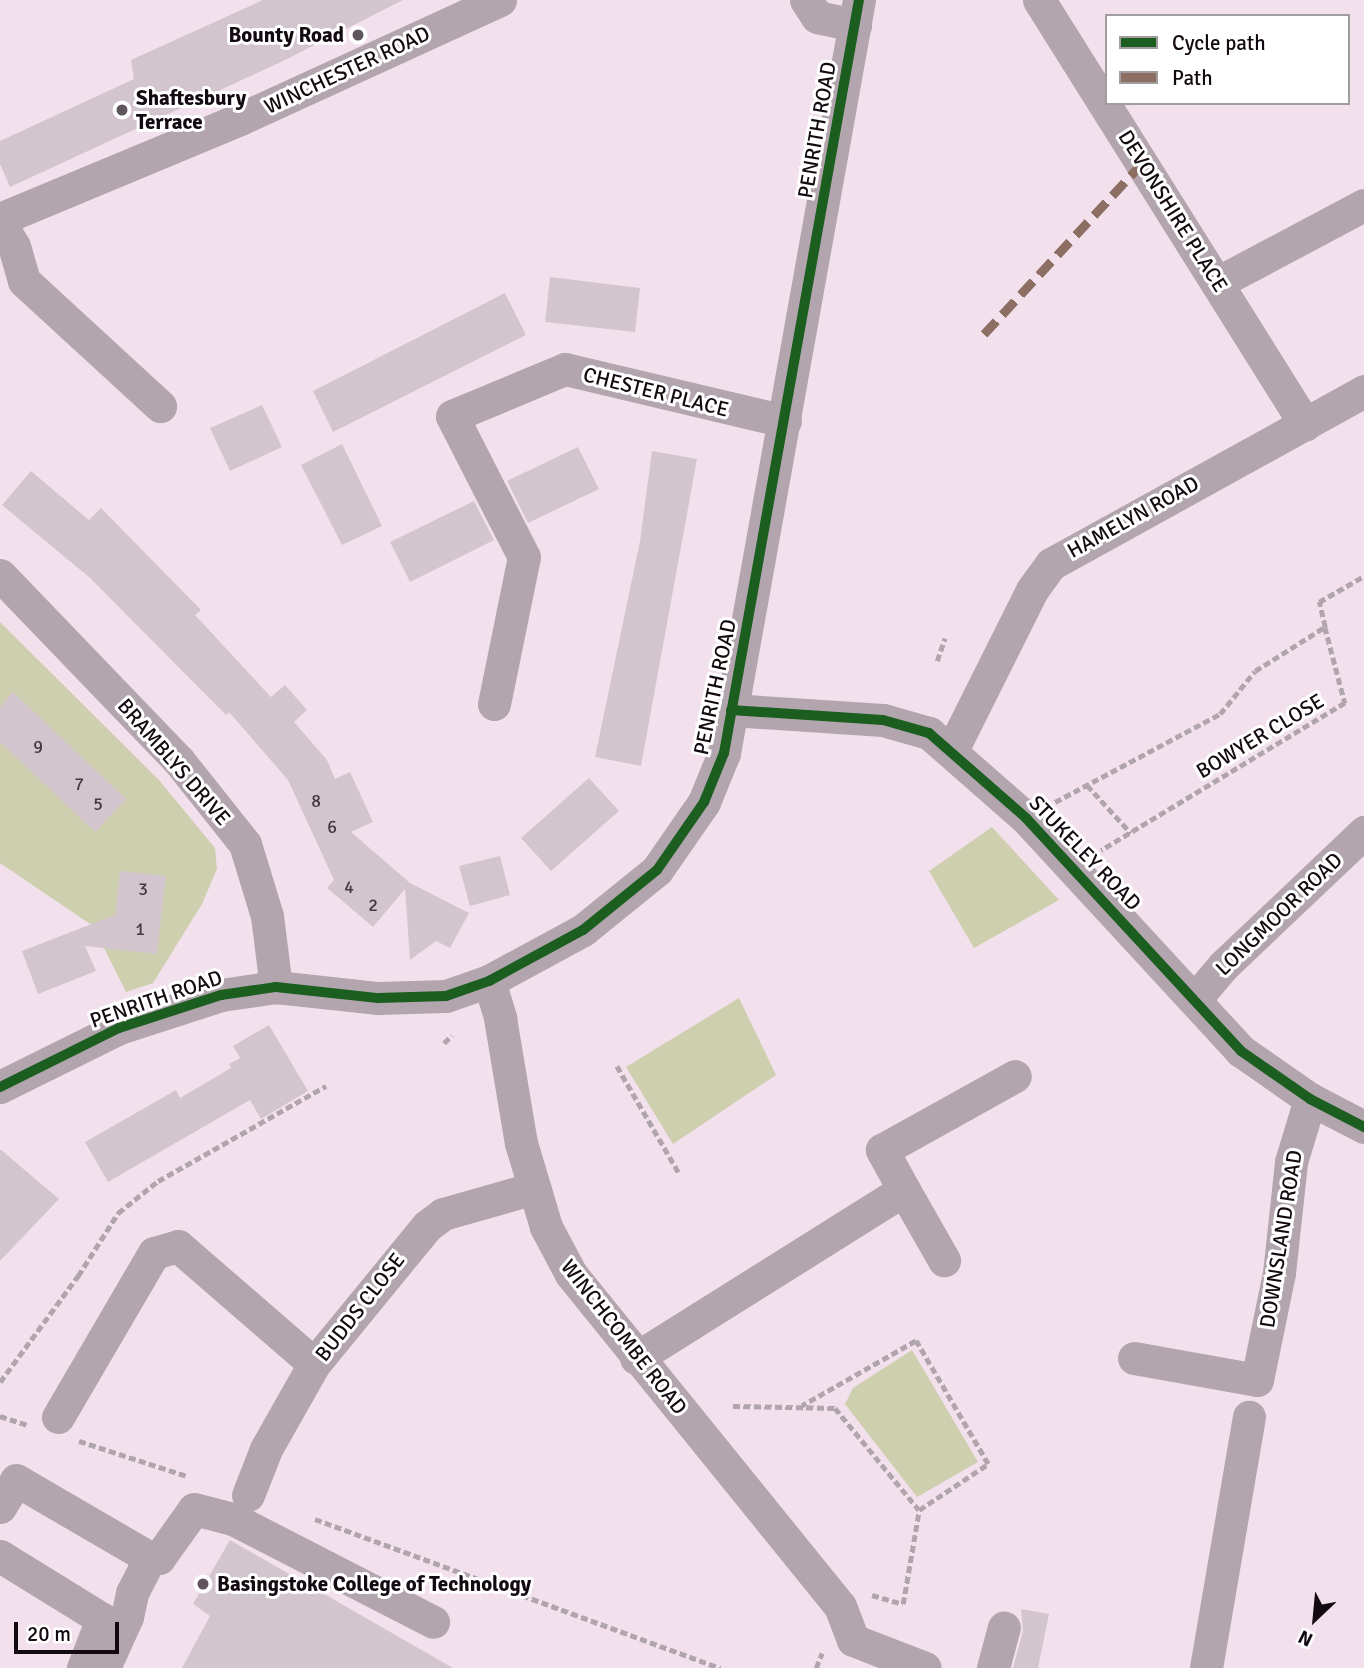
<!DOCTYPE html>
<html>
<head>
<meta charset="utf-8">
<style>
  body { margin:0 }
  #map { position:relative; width:1364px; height:1668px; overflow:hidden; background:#f2e1ec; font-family:Signika,sans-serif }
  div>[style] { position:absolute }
  .green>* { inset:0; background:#cecfae }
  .building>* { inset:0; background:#d3c5ce }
  .path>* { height:4.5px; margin-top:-2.25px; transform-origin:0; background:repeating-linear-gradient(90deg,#b1a5ad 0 7px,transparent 0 10.5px) }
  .minor>* { height:33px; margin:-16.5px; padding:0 16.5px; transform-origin:16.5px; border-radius:16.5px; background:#b2a5ae }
  .quiet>* { height:9px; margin-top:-4.5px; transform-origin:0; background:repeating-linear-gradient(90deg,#8d6e63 0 18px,transparent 0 27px) }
  .cycleway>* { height:10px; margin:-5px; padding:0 5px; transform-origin:5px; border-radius:5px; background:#1b5e20 }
  .dots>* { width:19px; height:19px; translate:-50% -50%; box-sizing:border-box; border:4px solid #fff; border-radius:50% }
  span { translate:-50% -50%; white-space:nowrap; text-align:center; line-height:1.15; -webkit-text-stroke:6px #fff; paint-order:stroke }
  .number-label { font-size:18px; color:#433840 }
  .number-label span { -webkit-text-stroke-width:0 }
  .poi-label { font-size:21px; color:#130910; font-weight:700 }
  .right { translate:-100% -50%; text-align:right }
  .left { translate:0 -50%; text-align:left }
  .street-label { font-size:21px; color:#130910 }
  .legend { position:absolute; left:1105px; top:14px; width:245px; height:91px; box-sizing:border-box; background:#fff; border:2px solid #a19d9f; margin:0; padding:9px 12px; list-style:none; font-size:21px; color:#130910 }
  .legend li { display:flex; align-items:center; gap:14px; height:35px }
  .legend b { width:35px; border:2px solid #a19d9f }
  .north { position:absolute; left:1280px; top:1584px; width:70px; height:70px; -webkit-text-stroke:5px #fff; paint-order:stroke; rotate:206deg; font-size:19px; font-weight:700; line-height:28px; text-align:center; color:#130910 }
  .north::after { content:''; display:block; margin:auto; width:24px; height:32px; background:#130910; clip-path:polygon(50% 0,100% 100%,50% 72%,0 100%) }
  .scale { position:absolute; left:14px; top:1622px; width:105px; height:32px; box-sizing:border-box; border:4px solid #130910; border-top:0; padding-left:9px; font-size:21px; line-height:24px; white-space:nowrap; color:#130910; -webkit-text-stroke:5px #fff; paint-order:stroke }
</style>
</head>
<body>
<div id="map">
  <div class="green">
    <div style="clip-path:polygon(0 622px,159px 780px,215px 848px,217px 869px,202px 904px,153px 983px,126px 992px,93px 926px,0 863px)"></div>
    <div style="clip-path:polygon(992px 827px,1059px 900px,974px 948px,929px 871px)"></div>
    <div style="clip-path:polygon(739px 998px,776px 1075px,673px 1144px,626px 1067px)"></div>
    <div style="clip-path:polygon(912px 1350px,978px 1462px,917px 1497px,845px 1404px,853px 1388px)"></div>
  </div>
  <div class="building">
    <div style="clip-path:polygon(263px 0,403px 0,283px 61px,10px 187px,0 164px,0 141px,134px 79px,131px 60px)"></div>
    <div style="clip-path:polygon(550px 277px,640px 288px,635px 332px,545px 322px)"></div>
    <div style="clip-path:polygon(505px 293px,526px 335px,333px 432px,313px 391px)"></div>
    <div style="clip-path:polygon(262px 405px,282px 447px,230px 471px,210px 428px)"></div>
    <div style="clip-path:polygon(342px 444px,382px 526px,342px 545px,301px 465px)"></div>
    <div style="clip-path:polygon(578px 447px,599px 489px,528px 523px,507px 481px)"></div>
    <div style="clip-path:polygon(652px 451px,697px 459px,641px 766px,595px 757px,640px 541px)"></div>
    <div style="clip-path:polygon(31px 471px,89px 520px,101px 508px,201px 610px,195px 615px,271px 697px,285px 685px,307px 710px,294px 722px,327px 760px,335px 779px,350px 772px,373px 822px,351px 832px,410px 883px,469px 913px,450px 948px,436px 941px,410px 960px,405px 889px,373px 927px,327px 888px,334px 880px,288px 780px,229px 712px,226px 715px,89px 577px,2px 505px)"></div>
    <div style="clip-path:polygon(474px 501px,494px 540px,410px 582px,390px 542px)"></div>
    <div style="clip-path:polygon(13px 692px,126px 799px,95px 832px,0 742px,0 707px)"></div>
    <div style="clip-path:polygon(589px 778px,619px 811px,551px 871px,521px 838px)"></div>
    <div style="clip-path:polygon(500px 856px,510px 895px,470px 906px,459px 866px)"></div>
    <div style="clip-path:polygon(120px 871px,166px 876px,157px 954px,85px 946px,96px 971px,38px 994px,22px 951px,115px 915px)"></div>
    <div style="clip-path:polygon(269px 1025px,308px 1091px,261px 1119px,250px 1100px,108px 1182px,85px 1142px,176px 1090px,180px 1098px,231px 1068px,229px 1064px,240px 1058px,233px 1046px)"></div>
    <div style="clip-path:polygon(0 1149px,59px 1199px,0 1261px)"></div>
    <div style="clip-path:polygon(230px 1540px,453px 1668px,182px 1668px,210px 1616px,193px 1604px)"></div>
    <div style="clip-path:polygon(1021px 1609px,1049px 1614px,1038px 1668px,1013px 1668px,1023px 1631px)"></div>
  </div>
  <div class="path">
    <div style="left:1325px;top:627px;width:26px;rotate:-103deg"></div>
    <div style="left:1319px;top:602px;width:52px;rotate:-30deg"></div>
    <div style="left:937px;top:661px;width:24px;rotate:-71deg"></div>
    <div style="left:1087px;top:785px;width:65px;rotate:47.5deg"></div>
    <div style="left:1055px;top:802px;width:187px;rotate:-28.1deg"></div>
    <div style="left:1220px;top:714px;width:55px;rotate:-50.9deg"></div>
    <div style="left:1255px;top:671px;width:83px;rotate:-32.2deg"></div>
    <div style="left:1325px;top:627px;width:79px;rotate:75.3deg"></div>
    <div style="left:1345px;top:703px;width:285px;rotate:148.8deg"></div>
    <div style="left:444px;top:1043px;width:11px;rotate:-45deg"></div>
    <div style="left:617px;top:1066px;width:124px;rotate:59.9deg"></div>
    <div style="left:0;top:1382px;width:132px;rotate:-53.7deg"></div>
    <div style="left:78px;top:1276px;width:75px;rotate:-57.6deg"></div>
    <div style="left:118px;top:1213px;width:51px;rotate:-38.7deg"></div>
    <div style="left:158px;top:1181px;width:193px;rotate:-29.5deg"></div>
    <div style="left:733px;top:1406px;width:102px;rotate:1.1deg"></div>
    <div style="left:835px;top:1408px;width:132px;rotate:50.5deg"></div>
    <div style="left:919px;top:1510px;width:83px;rotate:-33.7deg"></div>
    <div style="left:988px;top:1464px;width:143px;rotate:-120.3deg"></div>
    <div style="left:916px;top:1341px;width:131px;rotate:150.3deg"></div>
    <div style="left:0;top:1416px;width:28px;rotate:18deg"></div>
    <div style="left:79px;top:1441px;width:114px;rotate:18deg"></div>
    <div style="left:315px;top:1519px;width:432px;rotate:20.2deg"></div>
    <div style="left:872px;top:1595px;width:32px;rotate:16deg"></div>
    <div style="left:903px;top:1604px;width:95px;rotate:-80.3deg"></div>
    <div style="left:816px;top:1668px;width:16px;rotate:-68deg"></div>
  </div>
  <div class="minor">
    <div style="left:806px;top:0;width:20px;rotate:57deg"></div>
    <div style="left:817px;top:17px;width:39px;rotate:12deg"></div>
    <div style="left:1039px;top:0;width:501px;rotate:57.9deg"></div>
    <div style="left:0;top:219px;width:260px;rotate:-22.6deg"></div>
    <div style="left:240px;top:119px;width:286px;rotate:-24.6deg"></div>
    <div style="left:0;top:223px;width:27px;rotate:59deg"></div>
    <div style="left:14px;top:246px;width:36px;rotate:74deg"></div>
    <div style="left:24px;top:281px;width:185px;rotate:42.6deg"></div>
    <div style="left:1217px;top:283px;width:166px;rotate:-28deg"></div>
    <div style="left:0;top:575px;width:258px;rotate:46.1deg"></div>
    <div style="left:179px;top:761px;width:106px;rotate:51.5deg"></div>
    <div style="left:245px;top:844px;width:75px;rotate:73deg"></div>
    <div style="left:267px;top:916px;width:72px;rotate:82.8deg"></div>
    <div style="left:494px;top:704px;width:150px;rotate:-78.5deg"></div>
    <div style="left:524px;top:557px;width:158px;rotate:-117.1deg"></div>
    <div style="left:452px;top:416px;width:122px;rotate:-22.6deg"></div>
    <div style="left:565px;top:369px;width:226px;rotate:13.3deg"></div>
    <div style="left:731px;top:710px;width:152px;rotate:3.8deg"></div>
    <div style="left:883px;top:720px;width:48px;rotate:15.8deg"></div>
    <div style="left:929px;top:733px;width:129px;rotate:41.2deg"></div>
    <div style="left:1026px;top:818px;width:317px;rotate:47.3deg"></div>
    <div style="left:1241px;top:1051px;width:84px;rotate:34.8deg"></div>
    <div style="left:1310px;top:1099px;width:61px;rotate:27.4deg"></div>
    <div style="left:952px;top:750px;width:179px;rotate:-63.4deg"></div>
    <div style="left:1032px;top:590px;width:32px;rotate:-54deg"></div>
    <div style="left:1051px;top:564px;width:358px;rotate:-28.9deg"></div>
    <div style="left:489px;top:981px;width:39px;rotate:73deg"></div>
    <div style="left:500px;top:1018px;width:127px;rotate:80.5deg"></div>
    <div style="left:521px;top:1143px;width:88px;rotate:73.4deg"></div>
    <div style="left:546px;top:1227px;width:53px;rotate:62deg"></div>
    <div style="left:571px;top:1274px;width:427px;rotate:51deg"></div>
    <div style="left:840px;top:1606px;width:36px;rotate:69deg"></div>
    <div style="left:853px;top:1640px;width:77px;rotate:21.3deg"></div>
    <div style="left:1196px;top:998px;width:42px;rotate:-49.8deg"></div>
    <div style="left:1223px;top:966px;width:195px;rotate:-43.5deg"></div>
    <div style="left:0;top:1087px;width:133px;rotate:-26.4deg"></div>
    <div style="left:119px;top:1028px;width:107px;rotate:-17.9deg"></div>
    <div style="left:221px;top:995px;width:56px;rotate:-8.3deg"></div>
    <div style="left:276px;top:987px;width:103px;rotate:6.2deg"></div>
    <div style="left:378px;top:998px;width:68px;rotate:-1.7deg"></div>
    <div style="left:446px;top:996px;width:46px;rotate:-19.2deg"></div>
    <div style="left:489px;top:981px;width:107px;rotate:-28.5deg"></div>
    <div style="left:583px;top:930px;width:95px;rotate:-39deg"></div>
    <div style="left:657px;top:870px;width:83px;rotate:-55.3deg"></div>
    <div style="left:704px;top:802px;width:53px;rotate:-67.8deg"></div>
    <div style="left:724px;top:753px;width:765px;rotate:-79.84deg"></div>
    <div style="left:904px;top:1190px;width:81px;rotate:60.3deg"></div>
    <div style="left:636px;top:1358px;width:316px;rotate:-32.1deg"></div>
    <div style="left:904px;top:1190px;width:46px;rotate:-118.8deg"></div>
    <div style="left:882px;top:1150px;width:152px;rotate:-29.1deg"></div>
    <div style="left:1134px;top:1358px;width:125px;rotate:10.1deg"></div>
    <div style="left:1257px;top:1380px;width:109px;rotate:-78.4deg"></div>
    <div style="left:1279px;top:1273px;width:112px;rotate:-83.8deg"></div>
    <div style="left:1291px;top:1162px;width:66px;rotate:-73.2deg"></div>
    <div style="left:58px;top:1417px;width:190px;rotate:-59.7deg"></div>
    <div style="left:154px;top:1253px;width:25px;rotate:-16deg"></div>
    <div style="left:178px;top:1246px;width:180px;rotate:40.9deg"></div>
    <div style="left:248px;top:1495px;width:49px;rotate:-68.6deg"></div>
    <div style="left:266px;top:1449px;width:98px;rotate:-60.5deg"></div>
    <div style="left:314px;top:1364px;width:178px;rotate:-50.7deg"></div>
    <div style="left:427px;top:1226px;width:20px;rotate:-37deg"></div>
    <div style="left:443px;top:1214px;width:95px;rotate:-15.9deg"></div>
    <div style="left:0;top:1507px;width:31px;rotate:-59deg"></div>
    <div style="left:16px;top:1480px;width:155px;rotate:30.2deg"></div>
    <div style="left:150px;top:1558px;width:9px"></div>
    <div style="left:159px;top:1558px;width:60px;rotate:-54.5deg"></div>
    <div style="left:194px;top:1509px;width:40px;rotate:14.4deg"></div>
    <div style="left:233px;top:1519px;width:225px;rotate:27.2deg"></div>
    <div style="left:0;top:1556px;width:120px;rotate:31.7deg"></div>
    <div style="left:102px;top:1619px;width:53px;rotate:111.2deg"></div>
    <div style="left:107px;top:1661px;width:48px;rotate:-65.6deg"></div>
    <div style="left:127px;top:1617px;width:25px;rotate:-78deg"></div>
    <div style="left:132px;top:1593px;width:39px;rotate:-63deg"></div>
    <div style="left:993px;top:1668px;width:42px;rotate:-75deg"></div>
    <div style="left:1206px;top:1668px;width:255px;rotate:-80.3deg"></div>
  </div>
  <div class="quiet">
    <div style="left:984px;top:334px;width:234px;rotate:-47.2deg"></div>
  </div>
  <div class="cycleway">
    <div style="left:731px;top:710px;width:152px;rotate:3.8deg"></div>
    <div style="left:883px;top:720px;width:48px;rotate:15.8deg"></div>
    <div style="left:929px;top:733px;width:129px;rotate:41.2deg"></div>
    <div style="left:1026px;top:818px;width:317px;rotate:47.3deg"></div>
    <div style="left:1241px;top:1051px;width:84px;rotate:34.8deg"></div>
    <div style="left:1310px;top:1099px;width:61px;rotate:27.4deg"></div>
    <div style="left:0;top:1087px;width:133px;rotate:-26.4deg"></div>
    <div style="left:119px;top:1028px;width:107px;rotate:-17.9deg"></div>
    <div style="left:221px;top:995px;width:56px;rotate:-8.3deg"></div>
    <div style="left:276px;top:987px;width:103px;rotate:6.2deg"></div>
    <div style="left:378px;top:998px;width:68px;rotate:-1.7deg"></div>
    <div style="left:446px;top:996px;width:46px;rotate:-19.2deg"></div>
    <div style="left:489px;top:981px;width:107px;rotate:-28.5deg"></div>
    <div style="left:583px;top:930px;width:95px;rotate:-39deg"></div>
    <div style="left:657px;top:870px;width:83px;rotate:-55.3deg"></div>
    <div style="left:704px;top:802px;width:53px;rotate:-67.8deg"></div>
    <div style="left:724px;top:753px;width:765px;rotate:-79.84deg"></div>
  </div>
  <div class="dots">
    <div style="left:358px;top:35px;background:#61555d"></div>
    <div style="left:122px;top:110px;background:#61555d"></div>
    <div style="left:203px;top:1584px;background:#61555d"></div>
  </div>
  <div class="number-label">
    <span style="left:38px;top:747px">9</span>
    <span style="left:79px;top:784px">7</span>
    <span style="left:316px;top:801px">8</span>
    <span style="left:98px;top:804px">5</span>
    <span style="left:332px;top:827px">6</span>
    <span style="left:349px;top:887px">4</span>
    <span style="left:143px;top:889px">3</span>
    <span style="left:373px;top:905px">2</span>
    <span style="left:140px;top:929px">1</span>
  </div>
  <div class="poi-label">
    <span class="right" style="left:344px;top:35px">Bounty Road</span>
    <span class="left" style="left:136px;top:110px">Shaftesbury<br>Terrace</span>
    <span class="left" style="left:217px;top:1584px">Basingstoke College of Technology</span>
  </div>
  <div class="street-label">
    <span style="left:347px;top:70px;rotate:-25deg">WINCHESTER ROAD</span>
    <span style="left:817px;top:130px;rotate:-80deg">PENRITH ROAD</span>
    <span style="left:1173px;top:211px;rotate:58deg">DEVONSHIRE PLACE</span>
    <span style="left:656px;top:392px;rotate:14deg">CHESTER PLACE</span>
    <span style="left:1133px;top:517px;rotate:-29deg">HAMELYN ROAD</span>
    <span style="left:715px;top:687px;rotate:-78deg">PENRITH ROAD</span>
    <span style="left:1260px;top:736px;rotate:-31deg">BOWYER CLOSE</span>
    <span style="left:174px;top:762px;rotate:49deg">BRAMBLYS DRIVE</span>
    <span style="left:1085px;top:853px;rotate:46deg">STUKELEY ROAD</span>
    <span style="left:1279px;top:914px;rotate:-44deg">LONGMOOR ROAD</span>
    <span style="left:156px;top:999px;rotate:-19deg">PENRITH ROAD</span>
    <span style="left:1281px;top:1239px;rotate:-81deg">DOWNSLAND ROAD</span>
    <span style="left:360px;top:1307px;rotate:-52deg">BUDDS CLOSE</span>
    <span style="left:624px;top:1337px;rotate:52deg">WINCHCOMBE ROAD</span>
  </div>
  <ul class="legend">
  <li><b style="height:9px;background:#1b5e20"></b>Cycle path</li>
  <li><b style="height:9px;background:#8d6e63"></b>Path</li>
  </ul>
  <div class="north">N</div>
  <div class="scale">20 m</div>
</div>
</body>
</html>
